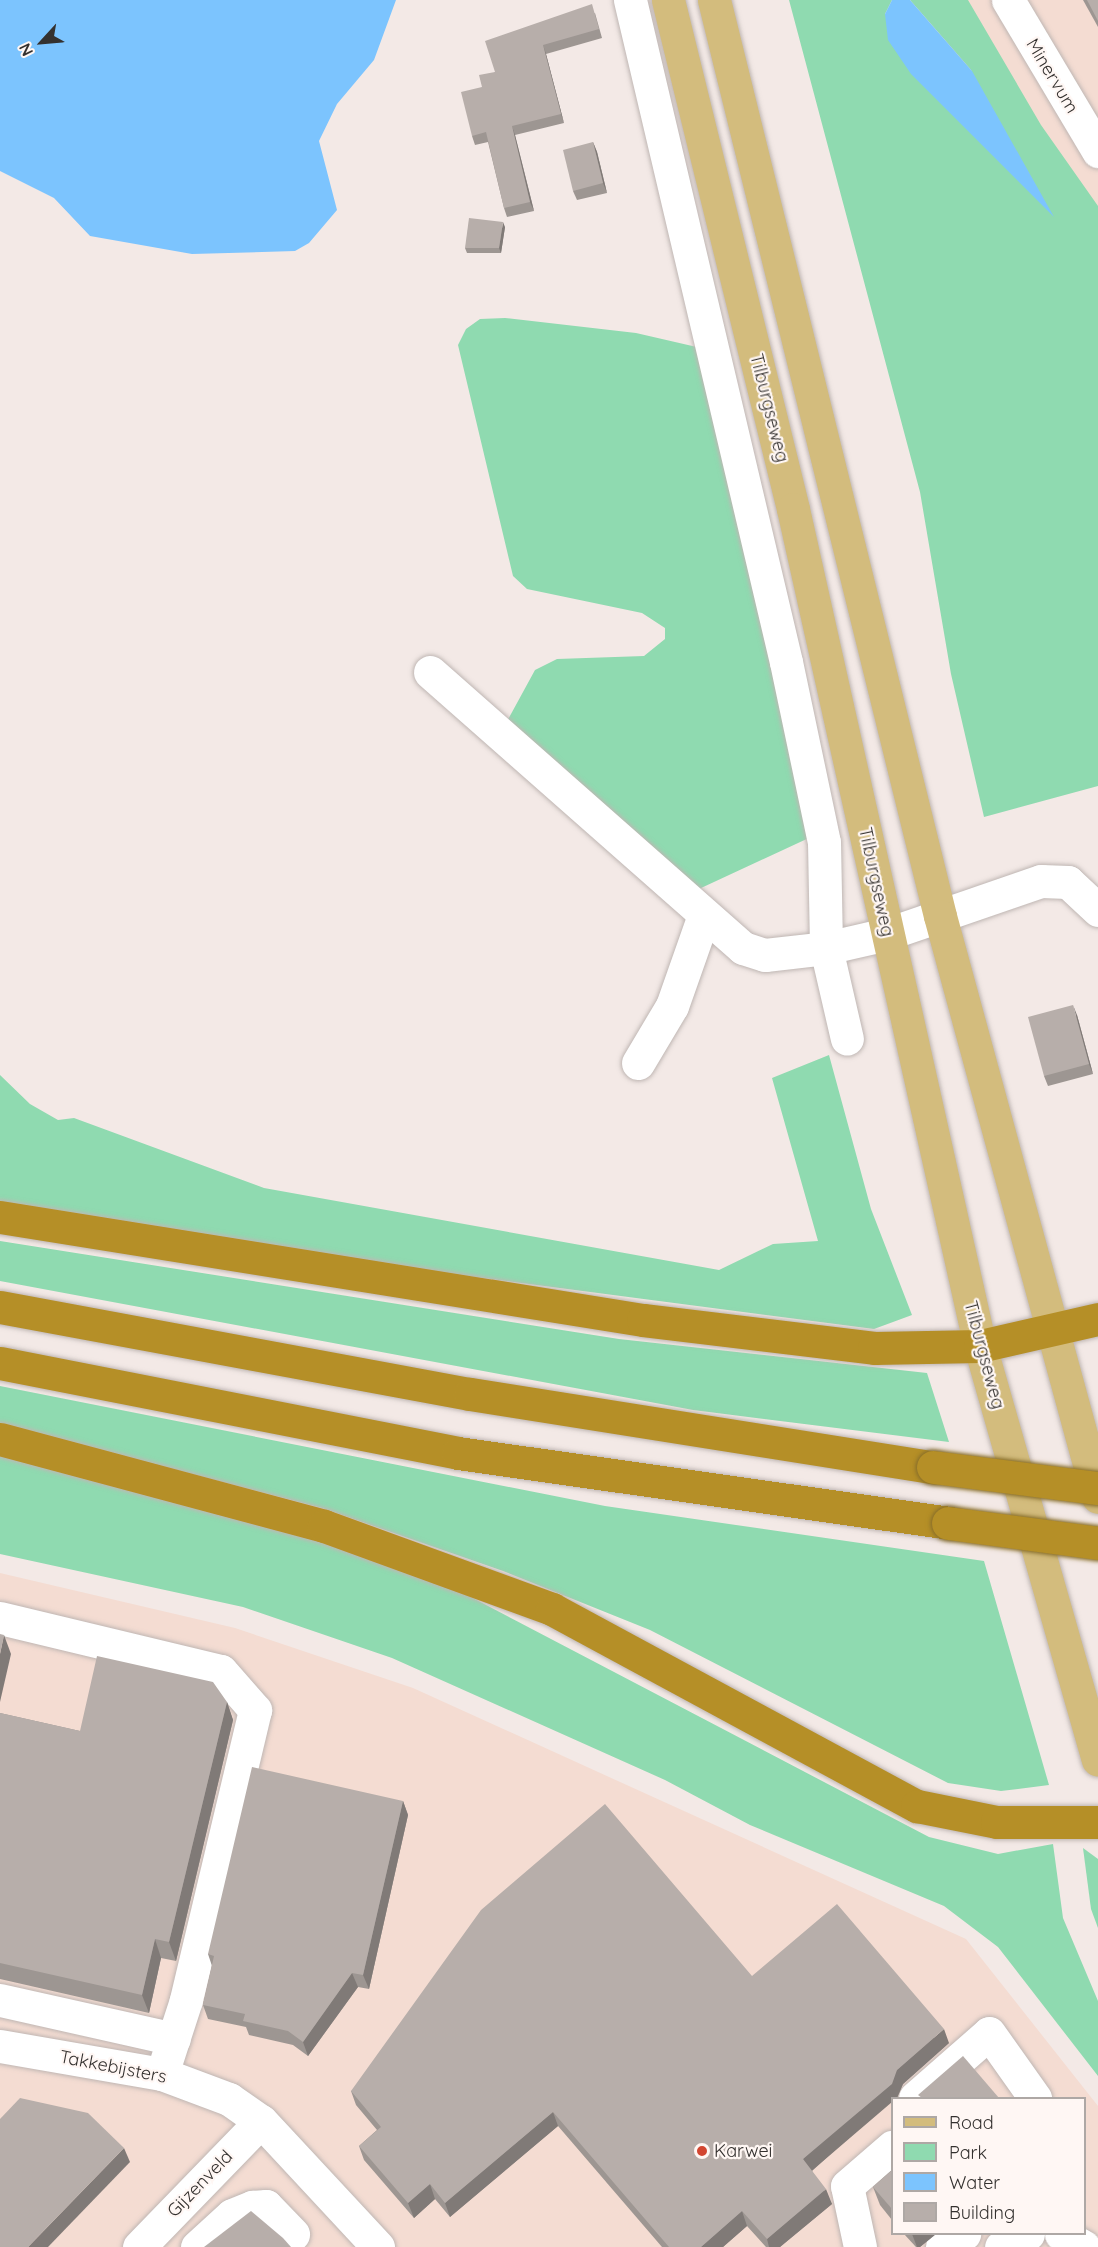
<!DOCTYPE html>
<html>
<head>
<meta charset="utf-8">
<style>
  body { margin:0 }
  #map { position:relative; width:1098px; height:2247px; overflow:hidden; background:#f3e9e6; font-family:Quicksand,sans-serif }
  div>[style] { position:absolute }
  .commercial>* { inset:0; background:#f4dcd2 }
  .green>* { inset:0; background:#8fdab0 }
  .water>* { inset:0; background:#7cc4fe }
  .roads { filter:drop-shadow(0 0 2px #bfb6b3) drop-shadow(0 0 2px #bfb6b3) }
  .minor>* { height:33px; margin:-16.5px; padding:0 16.5px; transform-origin:16.5px; border-radius:16.5px; background:#fff }
  .major>* { height:33px; margin:-16.5px; padding:0 16.5px; transform-origin:16.5px; border-radius:16.5px; background:#d3bc7d }
  .highway>* { height:33px; margin:-16.5px; padding:0 16.5px; transform-origin:16.5px; border-radius:16.5px; background:#b58f27 }
  .bridges { filter:drop-shadow(0 0 2px #886e2a) drop-shadow(0 0 2px #886e2a) }
  .highway-bridge>* { height:33px; margin:-16.5px; padding:0 16.5px; transform-origin:16.5px; border-radius:16.5px; background:#b58f27 }
  .wall>* { inset:0; background:#9d9692 }
  .shaded-wall>* { inset:0; background:#807a77 }
  .building>* { inset:0; background:#b7aeaa }
  .dots>* { width:16px; height:16px; translate:-50% -50%; box-sizing:border-box; border:3px solid #fff7f4; border-radius:50% }
  span { translate:-50% -50%; white-space:nowrap; text-align:center; line-height:1.15; -webkit-text-stroke:4.5px #fff7f4; paint-order:stroke }
  .street-label { font-size:18px; color:#34312f }
  .poi-label { font-size:18px; color:#34312f }
  .left { translate:0 -50%; text-align:left }
  .legend { position:absolute; left:891px; top:2097px; width:195px; height:138px; box-sizing:border-box; background:#fff7f4; border:2px solid #aea8a5; margin:0; padding:8px 10px; list-style:none; font-size:18px; color:#34312f }
  .legend li { display:flex; align-items:center; gap:12px; height:30px }
  .legend b { width:30px; border:2px solid #aea8a5 }
  .north { position:absolute; left:12px; top:12px; width:60px; height:60px; -webkit-text-stroke:4px #fff7f4; paint-order:stroke; rotate:244deg; font-size:16px; font-weight:700; line-height:24px; text-align:center; color:#34312f }
  .north::after { content:''; display:block; margin:auto; width:21px; height:27px; background:#34312f; clip-path:polygon(50% 0,100% 100%,50% 72%,0 100%) }
</style>
</head>
<body>
<div id="map">
  <div class="commercial">
    <div style="clip-path:polygon(914px 0,1098px 0,1098px 235px)"></div>
    <div style="clip-path:polygon(evenodd,0 1573px,235px 1628px,413px 1688px,966px 1939px,1098px 2106px,1098px 2247px,0 2247px,0 1573px,892px 2098px,1084px 2098px,1084px 2234px,892px 2234px,892px 2098px)"></div>
  </div>
  <div class="green">
    <div style="clip-path:polygon(789px 0,892px 0,885px 14px,972px 71px,910px 0,968px 0,1041px 125px,1098px 206px,1098px 786px,984px 817px,951px 674px,920px 492px)"></div>
    <div style="clip-path:polygon(505px 318px,636px 333px,701px 348px,811px 837px,686px 895px,505px 725px,535px 670px,557px 659px,644px 656px,665px 639px,665px 628px,642px 613px,527px 589px,513px 576px,458px 345px,466px 329px,480px 319px)"></div>
    <div style="clip-path:polygon(829px 1055px,871px 1209px,912px 1315px,874px 1329px,260px 1249px,0 1208px,0 1075px,30px 1104px,58px 1120px,74px 1118px,264px 1188px,719px 1270px,773px 1244px,818px 1241px,772px 1078px)"></div>
    <div style="clip-path:polygon(0 1241px,619px 1339px,927px 1373px,949px 1442px,693px 1410px,0 1281px)"></div>
    <div style="clip-path:polygon(0 1386px,605px 1506px,984px 1561px,1049px 1785px,1001px 1791px,948px 1783px,650px 1630px,503px 1571px,322px 1508px,0 1424px)"></div>
    <div style="clip-path:polygon(0 1453px,304px 1532px,469px 1596px,929px 1837px,998px 1854px,1053px 1844px,1063px 1918px,1098px 2001px,1098px 2076px,998px 1947px,944px 1906px,750px 1825px,665px 1780px,392px 1658px,243px 1607px,0 1554px)"></div>
    <div style="clip-path:polygon(1083px 1848px,1098px 1859px,1098px 1928px,1091px 1909px)"></div>
  </div>
  <div class="water">
    <div style="clip-path:polygon(0 0,396px 0,374px 60px,337px 104px,319px 141px,337px 210px,309px 243px,295px 251px,192px 254px,90px 236px,54px 198px,0 171px)"></div>
    <div style="clip-path:polygon(892px 0,910px 0,972px 71px,1054px 217px,911px 74px,888px 40px,885px 14px)"></div>
  </div>
  <div class="roads">
    <div class="minor">
      <div style="left:630px;top:0;width:680px;rotate:76.74deg"></div>
      <div style="left:786px;top:662px;width:184px;rotate:78.1deg"></div>
      <div style="left:824px;top:842px;width:106px;rotate:88.9deg"></div>
      <div style="left:826px;top:948px;width:93px;rotate:77deg"></div>
      <div style="left:1008px;top:0;width:176px;rotate:59.2deg"></div>
      <div style="left:430px;top:672px;width:417px;rotate:41.4deg"></div>
      <div style="left:743px;top:948px;width:23px;rotate:18deg"></div>
      <div style="left:765px;top:955px;width:61px;rotate:-6.5deg"></div>
      <div style="left:826px;top:948px;width:63px;rotate:-12.9deg"></div>
      <div style="left:887px;top:934px;width:163px;rotate:-19deg"></div>
      <div style="left:1041px;top:881px;width:27px;rotate:2deg"></div>
      <div style="left:1068px;top:882px;width:41px;rotate:43deg"></div>
      <div style="left:638px;top:1063px;width:66px;rotate:-59.2deg"></div>
      <div style="left:672px;top:1006px;width:93px;rotate:-70.6deg"></div>
      <div style="left:0;top:1618px;width:227px;rotate:13.5deg"></div>
      <div style="left:221px;top:1671px;width:52px;rotate:48.9deg"></div>
      <div style="left:255px;top:1710px;width:298px;rotate:103.4deg"></div>
      <div style="left:186px;top:2000px;width:78px;rotate:108deg"></div>
      <div style="left:0;top:2000px;width:178px;rotate:12.6deg"></div>
      <div style="left:0;top:2046px;width:164px;rotate:9.8deg"></div>
      <div style="left:162px;top:2074px;width:72px;rotate:20.5deg"></div>
      <div style="left:229px;top:2099px;width:39px;rotate:35deg"></div>
      <div style="left:261px;top:2121px;width:172px;rotate:47.1deg"></div>
      <div style="left:915px;top:2098px;width:98px;rotate:-41.3deg"></div>
      <div style="left:989px;top:2033px;width:80px;rotate:54.7deg"></div>
      <div style="left:1061px;top:2234px;width:26px;rotate:29deg"></div>
      <div style="left:139px;top:2247px;width:175px;rotate:-45.9deg"></div>
      <div style="left:197px;top:2247px;width:47px;rotate:-42.4deg"></div>
      <div style="left:232px;top:2215px;width:22px;rotate:-22deg"></div>
      <div style="left:252px;top:2207px;width:14px;rotate:-4deg"></div>
      <div style="left:266px;top:2206px;width:39px;rotate:46deg"></div>
      <div style="left:860px;top:2247px;width:62px;rotate:-102deg"></div>
      <div style="left:847px;top:2186px;width:60px;rotate:-40.9deg"></div>
      <div style="left:942px;top:2247px;width:26px;rotate:-31deg"></div>
      <div style="left:1001px;top:2247px;width:30px;rotate:-26deg"></div>
    </div>
    <div class="major">
      <div style="left:668px;top:0;width:524px;rotate:76.2deg"></div>
      <div style="left:793px;top:509px;width:858px;rotate:77.41deg"></div>
      <div style="left:980px;top:1346px;width:430px;rotate:74.1deg"></div>
      <div style="left:714px;top:0;width:943px;rotate:76.14deg"></div>
      <div style="left:940px;top:916px;width:602px;rotate:74.79deg"></div>
    </div>
    <div class="highway">
      <div style="left:0;top:1217px;width:651px;rotate:9.1deg"></div>
      <div style="left:643px;top:1320px;width:233px;rotate:6.9deg"></div>
      <div style="left:874px;top:1348px;width:106px;rotate:-1.1deg"></div>
      <div style="left:980px;top:1346px;width:121px;rotate:-12.9deg"></div>
      <div style="left:0;top:1307px;width:478px;rotate:10.5deg"></div>
      <div style="left:470px;top:1394px;width:469px;rotate:9deg"></div>
      <div style="left:0;top:1363px;width:467px;rotate:11.1deg"></div>
      <div style="left:458px;top:1453px;width:495px;rotate:8.1deg"></div>
      <div style="left:0;top:1439px;width:335px;rotate:15deg"></div>
      <div style="left:324px;top:1526px;width:243px;rotate:20deg"></div>
      <div style="left:552px;top:1609px;width:415px;rotate:28.4deg"></div>
      <div style="left:917px;top:1806px;width:82px;rotate:11.3deg"></div>
      <div style="left:997px;top:1822px;width:101px"></div>
    </div>
  </div>
  <div class="bridges">
    <div class="highway-bridge">
      <div style="left:933px;top:1467px;width:166px;rotate:7.3deg"></div>
      <div style="left:948px;top:1523px;width:151px;rotate:7.6deg"></div>
    </div>
  </div>
  <div class="wall">
    <div style="clip-path:polygon(1083px 0,1098px 0,1098px 27px)"></div>
    <div style="clip-path:polygon(595px 13px,602px 38px,546px 54px,564px 123px,515px 135px,534px 211px,507px 217px,504px 208px,488px 142px,475px 145px,472px 136px,482px 87px,495px 72px)"></div>
    <div style="clip-path:polygon(593px 142px,597px 152px,607px 193px,577px 200px,573px 191px)"></div>
    <div style="clip-path:polygon(505px 227px,501px 253px,467px 253px,465px 248px)"></div>
    <div style="clip-path:polygon(1077px 1015px,1093px 1074px,1048px 1086px,1044px 1076px)"></div>
    <div style="clip-path:polygon(227px 1702px,233px 1720px,176px 1961px,161px 1958px,149px 2013px,0 1979px,0 1713px,80px 1731px)"></div>
    <div style="clip-path:polygon(403px 1801px,408px 1815px,369px 1989px,358px 1987px,308px 2056px,293px 2045px,249px 2035px,246px 2027px,208px 2019px,203px 2005px,212px 1966px,208px 1954px)"></div>
    <div style="clip-path:polygon(752px 1976px,949px 2043px,903px 2084px,897px 2098px,892px 2098px,812px 2171px,832px 2204px,780px 2247px,766px 2247px,747px 2226px,723px 2247px,662px 2247px,558px 2126px,450px 2217px,435px 2199px,414px 2218px,364px 2160px,359px 2146px,377px 2130px,356px 2105px,351px 2091px)"></div>
    <div style="clip-path:polygon(892px 2170px,892px 2220px,880px 2205px,873px 2187px)"></div>
    <div style="clip-path:polygon(904px 2234px,936px 2234px,920px 2247px,916px 2247px)"></div>
  </div>
  <div class="shaded-wall">
    <div style="clip-path:polygon(543px 45px,546px 54px,564px 123px,561px 114px)"></div>
    <div style="clip-path:polygon(512px 126px,515px 135px,534px 211px,530px 202px)"></div>
    <div style="clip-path:polygon(593px 142px,597px 152px,607px 193px,603px 183px)"></div>
    <div style="clip-path:polygon(503px 222px,505px 227px,501px 253px,499px 248px)"></div>
    <div style="clip-path:polygon(1073px 1005px,1077px 1015px,1093px 1074px,1089px 1064px)"></div>
    <div style="clip-path:polygon(4px 1635px,11px 1654px,0 1702px,0 1654px)"></div>
    <div style="clip-path:polygon(227px 1702px,233px 1720px,176px 1961px,169px 1942px)"></div>
    <div style="clip-path:polygon(403px 1801px,408px 1815px,369px 1989px,363px 1975px)"></div>
    <div style="clip-path:polygon(155px 1939px,161px 1958px,149px 2013px,142px 1995px)"></div>
    <div style="clip-path:polygon(352px 1973px,358px 1987px,308px 2056px,303px 2042px)"></div>
    <div style="clip-path:polygon(944px 2029px,949px 2043px,903px 2084px,897px 2098px,892px 2098px,892px 2102px,808px 2174px,803px 2159px,897px 2070px)"></div>
    <div style="clip-path:polygon(553px 2112px,558px 2126px,450px 2217px,445px 2203px)"></div>
    <div style="clip-path:polygon(124px 2148px,130px 2162px,48px 2247px,28px 2247px)"></div>
    <div style="clip-path:polygon(430px 2184px,435px 2199px,414px 2218px,408px 2203px)"></div>
    <div style="clip-path:polygon(826px 2189px,832px 2204px,780px 2247px,769px 2247px,767px 2239px)"></div>
    <div style="clip-path:polygon(742px 2211px,747px 2226px,723px 2247px,701px 2247px)"></div>
    <div style="clip-path:polygon(912px 2234px,936px 2234px,920px 2247px,917px 2247px)"></div>
  </div>
  <div class="building">
    <div style="clip-path:polygon(1087px 0,1098px 0,1098px 21px)"></div>
    <div style="clip-path:polygon(592px 4px,599px 29px,543px 45px,561px 114px,512px 126px,530px 202px,504px 208px,486px 132px,472px 136px,461px 92px,482px 87px,479px 75px,495px 72px,485px 41px)"></div>
    <div style="clip-path:polygon(593px 142px,603px 183px,573px 191px,563px 150px)"></div>
    <div style="clip-path:polygon(469px 218px,503px 222px,499px 248px,465px 248px)"></div>
    <div style="clip-path:polygon(1073px 1005px,1089px 1064px,1044px 1076px,1028px 1017px)"></div>
    <div style="clip-path:polygon(0 1634px,4px 1635px,0 1654px)"></div>
    <div style="clip-path:polygon(97px 1656px,213px 1682px,227px 1702px,169px 1942px,155px 1939px,142px 1995px,0 1963px,0 1713px,80px 1731px)"></div>
    <div style="clip-path:polygon(252px 1767px,403px 1801px,363px 1975px,352px 1973px,303px 2042px,288px 2031px,243px 2021px,245px 2014px,203px 2005px,214px 1956px,208px 1954px)"></div>
    <div style="clip-path:polygon(605px 1804px,752px 1976px,837px 1904px,944px 2029px,897px 2070px,892px 2084px,803px 2159px,826px 2189px,767px 2239px,742px 2211px,701px 2247px,669px 2247px,553px 2112px,445px 2203px,430px 2184px,408px 2203px,359px 2146px,381px 2127px,351px 2091px,481px 1910px)"></div>
    <div style="clip-path:polygon(963px 2056px,999px 2098px,922px 2098px,918px 2095px)"></div>
    <div style="clip-path:polygon(20px 2098px,88px 2113px,124px 2148px,28px 2247px,0 2247px,0 2119px)"></div>
    <div style="clip-path:polygon(892px 2170px,892px 2209px,873px 2187px)"></div>
    <div style="clip-path:polygon(251px 2211px,283px 2238px,291px 2247px,204px 2247px)"></div>
  </div>
  <div class="dots">
    <div style="left:702px;top:2151px;background:#d24631"></div>
  </div>
  <div class="street-label">
    <span style="left:1052px;top:76px;rotate:59deg">Minervum</span>
    <span style="left:769px;top:408px;rotate:76deg">Tilburgseweg</span>
    <span style="left:876px;top:882px;rotate:78deg">Tilburgseweg</span>
    <span style="left:984px;top:1355px;rotate:75deg">Tilburgseweg</span>
    <span style="left:113px;top:2067px;rotate:11deg">Takkebijsters</span>
    <span style="left:200px;top:2184px;rotate:-46deg">Gijzenveld</span>
  </div>
  <div class="poi-label">
    <span class="left" style="left:714px;top:2151px">Karwei</span>
  </div>
  <ul class="legend">
  <li><b style="height:8px;background:#d3bc7d"></b>Road</li>
  <li><b style="height:16px;background:#8fdab0"></b>Park</li>
  <li><b style="height:16px;background:#7cc4fe"></b>Water</li>
  <li><b style="height:16px;background:#b7aeaa"></b>Building</li>
  </ul>
  <div class="north">N</div>
</div>
</body>
</html>
